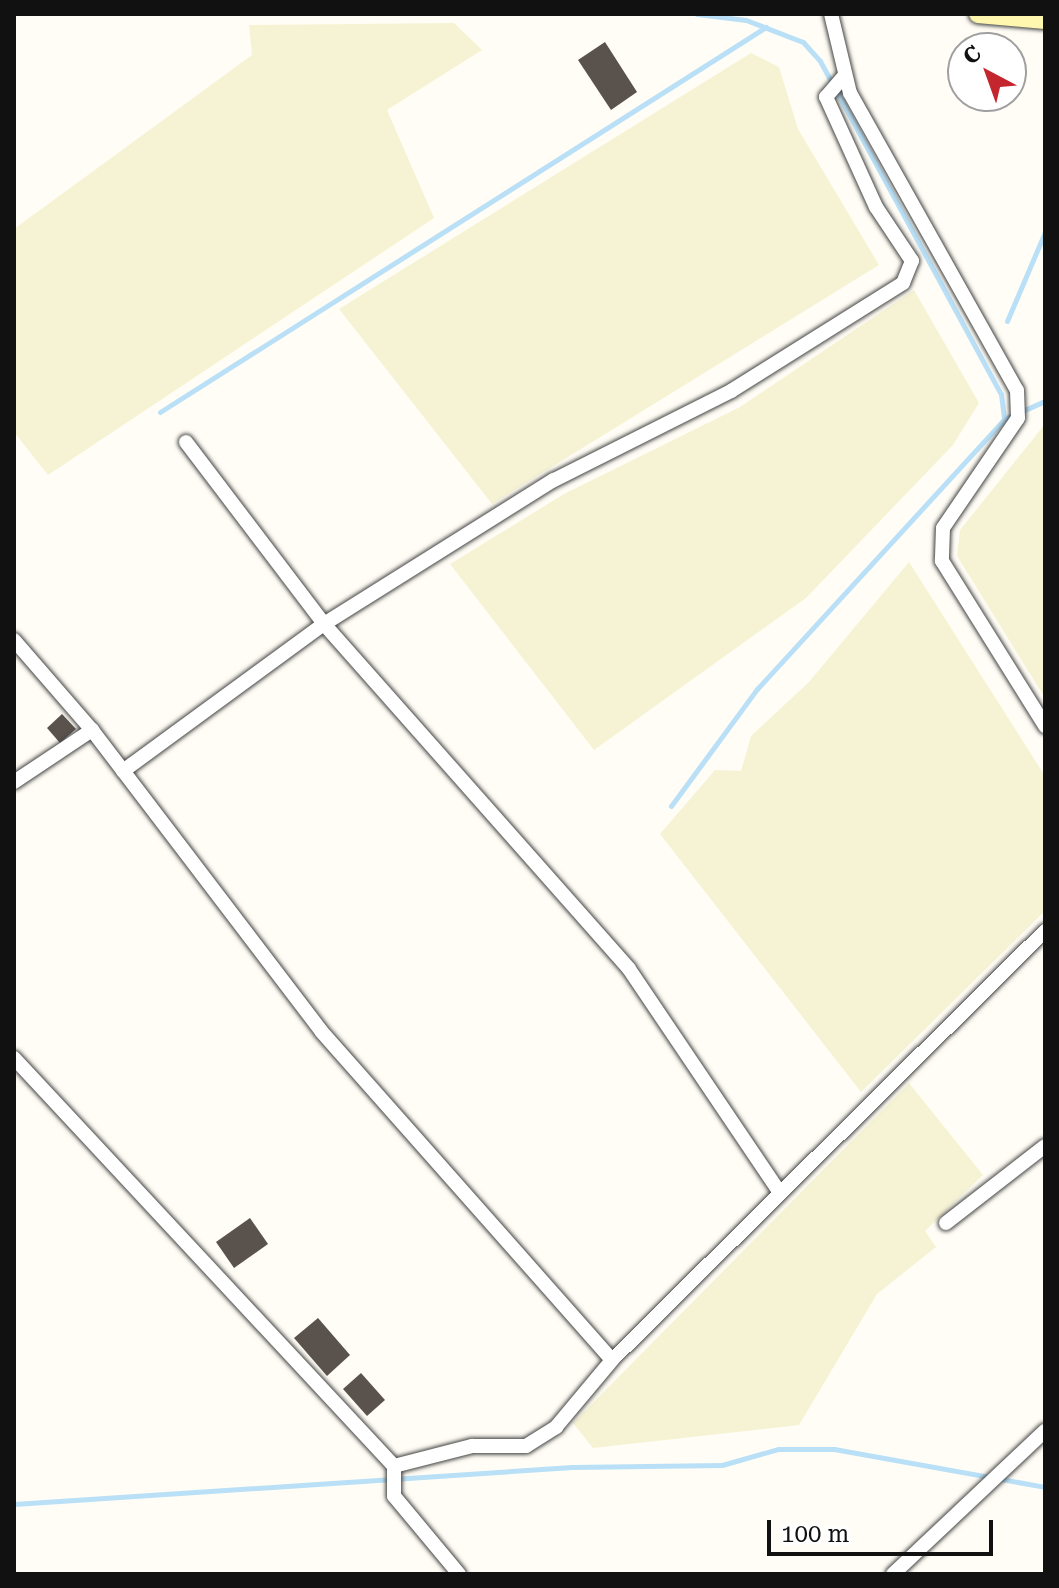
<!DOCTYPE html>
<html>
<head>
<meta charset="utf-8">
<style>
  body { margin:0 }
  #map { position:relative; width:1059px; height:1588px; overflow:hidden; background:#fffdf5; font-family:"Roboto Serif",serif }
  div>[style] { position:absolute }
  .farmland>* { inset:0; background:#f6f3d4 }
  .stream>* { height:5px; margin:-2.5px; padding:0 2.5px; transform-origin:2.5px; border-radius:2.5px; background:#b9e0f7 }
  .building>* { inset:0; background:#5a524d }
  .roads { filter:drop-shadow(0 0 2px #444) drop-shadow(0 0 2px #444) }
  .street>* { height:14px; margin:-7px; padding:0 7px; transform-origin:7px; border-radius:7px; background:#fff }
  .secondary>* { height:18px; margin:-9px; padding:0 9px; transform-origin:9px; border-radius:9px; background:#fff6b0 }
  span { translate:-50% -50%; white-space:nowrap; text-align:center; line-height:1.15; -webkit-text-stroke:8px #fff; paint-order:stroke }
  .frame { position:absolute; inset:0; border:16px solid #111; pointer-events:none }
  .north { position:absolute; left:947px; top:32px; width:80px; height:80px; box-sizing:border-box; background:#fff; border:2px solid #a0a0a0; border-radius:50%; rotate:319deg; font-size:22px; font-weight:700; line-height:32px; text-align:center; color:#111 }
  .north::after { content:''; display:block; margin:auto; width:28px; height:36px; background:#c4262e; clip-path:polygon(50% 0,100% 100%,50% 72%,0 100%) }
  .scale { position:absolute; left:767px; top:1520px; width:226px; height:36px; box-sizing:border-box; border:4px solid #111; border-top:0; padding-left:10px; font-size:24px; line-height:28px; white-space:nowrap; color:#111; -webkit-text-stroke:6px #fff; paint-order:stroke }
</style>
</head>
<body>
<div id="map">
  <div class="farmland">
    <div style="clip-path:polygon(454px 23px,482px 50px,387px 110px,434px 218px,48px 475px,14px 432px,14px 229px,252px 55px,249px 25px)"></div>
    <div style="clip-path:polygon(751px 53px,779px 67px,798px 129px,879px 265px,492px 504px,339px 309px)"></div>
    <div style="clip-path:polygon(914px 290px,979px 403px,953px 445px,806px 598px,594px 750px,450px 564px,564px 494px,740px 407px)"></div>
    <div style="clip-path:polygon(1045px 424px,1045px 698px,957px 556px,960px 530px)"></div>
    <div style="clip-path:polygon(909px 562px,1045px 776px,1045px 911px,861px 1092px,660px 834px,715px 770px,741px 771px,751px 736px,809px 682px)"></div>
    <div style="clip-path:polygon(909px 1083px,983px 1175px,925px 1231px,936px 1247px,877px 1294px,799px 1425px,593px 1448px,573px 1423px)"></div>
  </div>
  <div class="stream">
    <div style="left:697px;top:14px;width:49px;rotate:7deg"></div>
    <div style="left:746px;top:20px;width:61px;rotate:21.1deg"></div>
    <div style="left:803px;top:42px;width:25px;rotate:48deg"></div>
    <div style="left:820px;top:61px;width:379px;rotate:61.5deg"></div>
    <div style="left:1001px;top:394px;width:25px;rotate:83deg"></div>
    <div style="left:1007px;top:321px;width:97px;rotate:-66.9deg"></div>
    <div style="left:160px;top:412px;width:718px;rotate:-32.43deg"></div>
    <div style="left:671px;top:806px;width:145px;rotate:-53.7deg"></div>
    <div style="left:757px;top:689px;width:366px;rotate:-47.5deg"></div>
    <div style="left:1004px;top:419px;width:45px;rotate:-23.7deg"></div>
    <div style="left:14px;top:1504px;width:559px;rotate:-3.79deg"></div>
    <div style="left:572px;top:1467px;width:150px;rotate:-0.8deg"></div>
    <div style="left:722px;top:1465px;width:58px;rotate:-15.9deg"></div>
    <div style="left:778px;top:1449px;width:56px"></div>
    <div style="left:834px;top:1449px;width:214px;rotate:10.2deg"></div>
  </div>
  <div class="building">
    <div style="clip-path:polygon(605px 42px,637px 92px,611px 110px,578px 60px)"></div>
    <div style="clip-path:polygon(62px 714px,76px 729px,60px 743px,47px 728px)"></div>
    <div style="clip-path:polygon(250px 1218px,268px 1244px,234px 1268px,216px 1242px)"></div>
    <div style="clip-path:polygon(318px 1318px,350px 1355px,327px 1376px,294px 1338px)"></div>
    <div style="clip-path:polygon(361px 1373px,385px 1400px,367px 1416px,343px 1389px)"></div>
  </div>
  <div class="roads">
    <div class="street">
      <div style="left:831px;top:14px;width:81px;rotate:76.5deg"></div>
      <div style="left:850px;top:93px;width:341px;rotate:60.7deg"></div>
      <div style="left:1017px;top:390px;width:28px;rotate:88deg"></div>
      <div style="left:1018px;top:418px;width:133px;rotate:124.3deg"></div>
      <div style="left:943px;top:528px;width:33px;rotate:92deg"></div>
      <div style="left:942px;top:561px;width:195px;rotate:58deg"></div>
      <div style="left:186px;top:442px;width:228px;rotate:52.8deg"></div>
      <div style="left:324px;top:624px;width:460px;rotate:48.5deg"></div>
      <div style="left:629px;top:969px;width:270px;rotate:56deg"></div>
      <div style="left:14px;top:640px;width:119px;rotate:49.1deg"></div>
      <div style="left:92px;top:730px;width:378px;rotate:52.7deg"></div>
      <div style="left:321px;top:1031px;width:439px;rotate:48.5deg"></div>
      <div style="left:123px;top:771px;width:249px;rotate:-36.2deg"></div>
      <div style="left:324px;top:624px;width:271px;rotate:-32.1deg"></div>
      <div style="left:554px;top:480px;width:198px;rotate:-26.7deg"></div>
      <div style="left:731px;top:391px;width:203px;rotate:-32.1deg"></div>
      <div style="left:903px;top:283px;width:24px;rotate:-68deg"></div>
      <div style="left:912px;top:261px;width:65px;rotate:-123.7deg"></div>
      <div style="left:876px;top:207px;width:121px;rotate:-114.4deg"></div>
      <div style="left:826px;top:97px;width:28px;rotate:-49deg"></div>
      <div style="left:14px;top:782px;width:94px;rotate:-33.7deg"></div>
      <div style="left:14px;top:1058px;width:558px;rotate:47.04deg"></div>
      <div style="left:394px;top:1466px;width:30px;rotate:90deg"></div>
      <div style="left:394px;top:1496px;width:102px;rotate:50.2deg"></div>
      <div style="left:946px;top:1223px;width:125px;rotate:-37.9deg"></div>
      <div style="left:394px;top:1466px;width:81px;rotate:-14.4deg"></div>
      <div style="left:472px;top:1446px;width:54px"></div>
      <div style="left:526px;top:1446px;width:36px;rotate:-32deg"></div>
      <div style="left:556px;top:1427px;width:87px;rotate:-50.1deg"></div>
      <div style="left:612px;top:1360px;width:610px;rotate:-44.73deg"></div>
      <div style="left:893px;top:1574px;width:209px;rotate:-43.3deg"></div>
    </div>
    <div class="secondary">
      <div style="left:978px;top:14px;width:67px;rotate:5.1deg"></div>
    </div>
  </div>
  <div class="frame"></div>
  <div class="north">С</div>
  <div class="scale">100 m</div>
</div>
</body>
</html>
